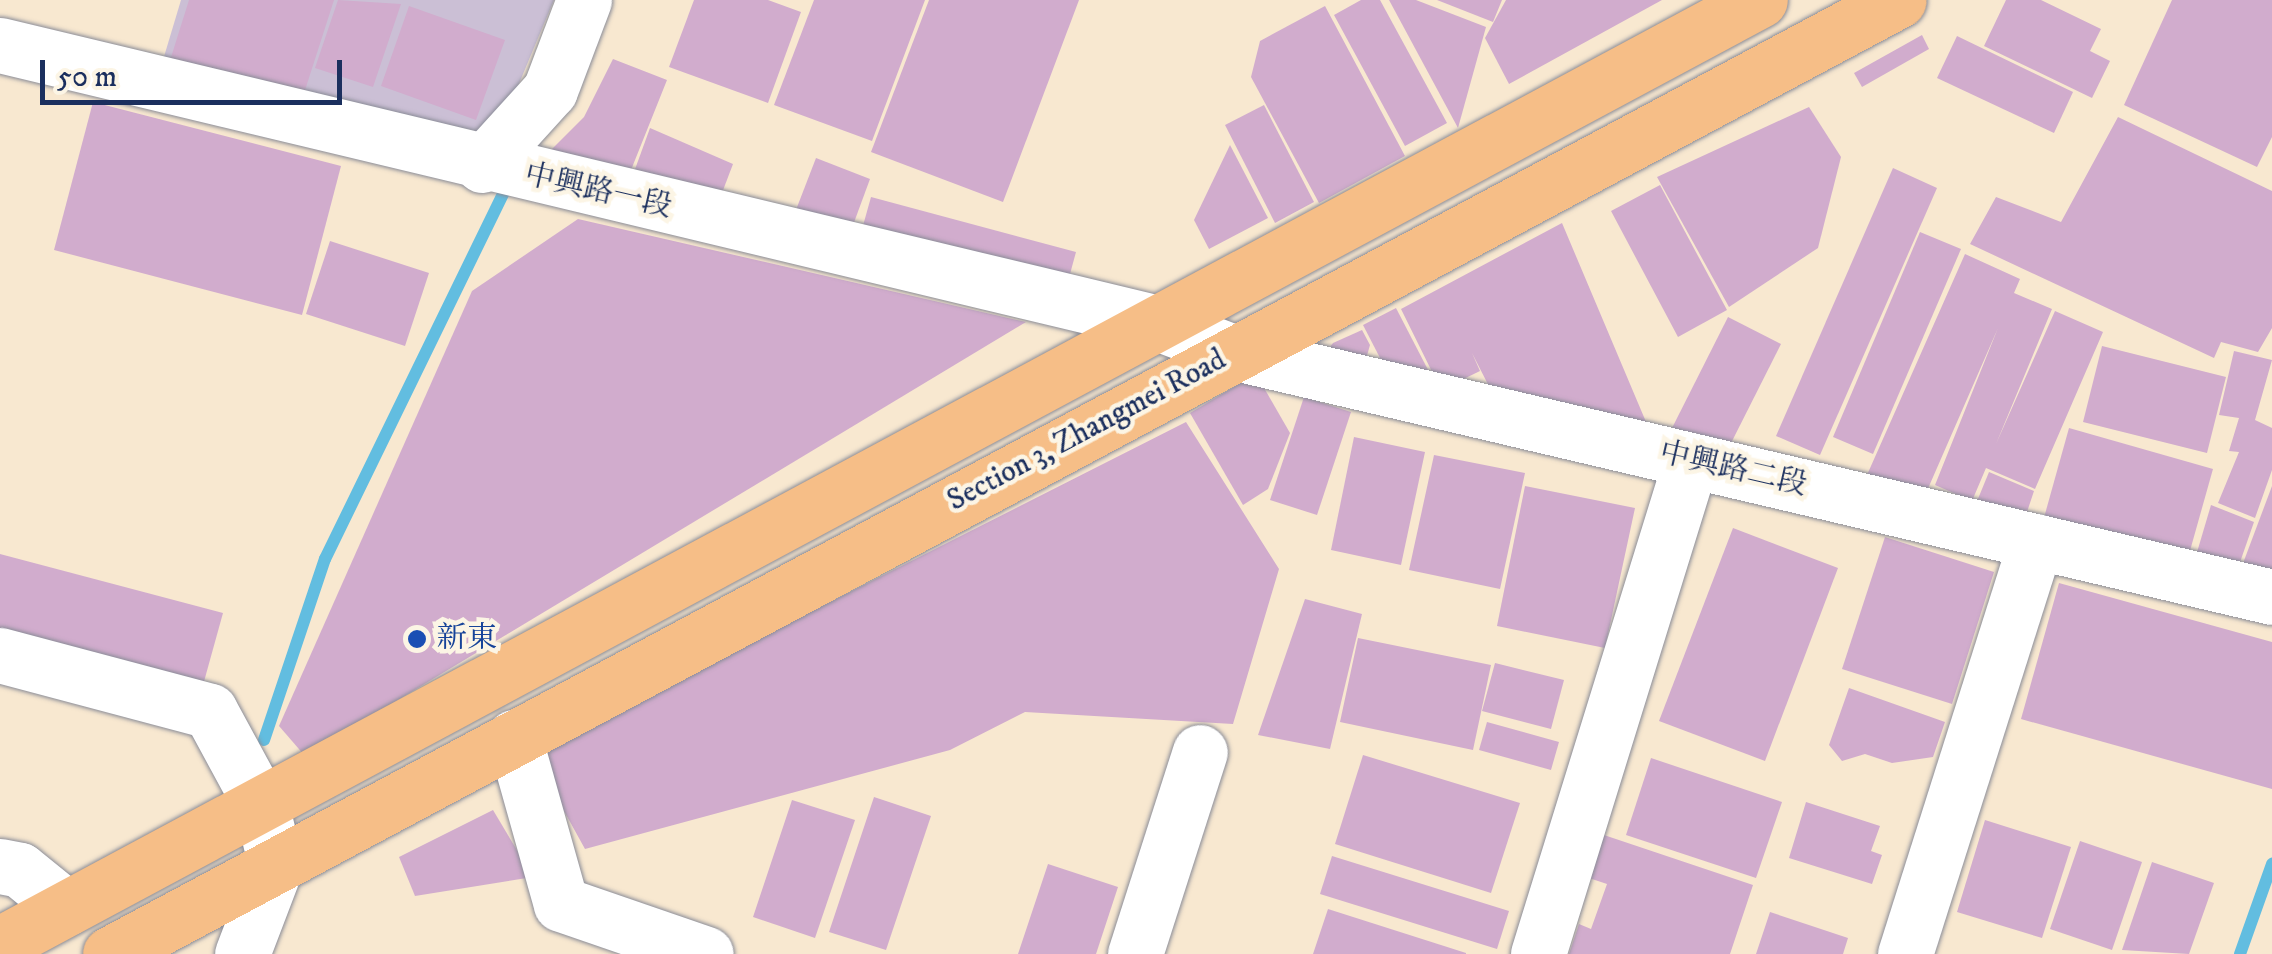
<!DOCTYPE html>
<html>
<head>
<meta charset="utf-8">
<style>
  body { margin:0 }
  #map { position:relative; width:2272px; height:954px; overflow:hidden; background:#f8e8d0; font-family:"IM FELL DW Pica","Noto Serif TC",serif }
  div>[style] { position:absolute }
  .industrial>* { inset:0; background:#cbbfd5 }
  .stream>* { height:12px; margin:-6px; padding:0 6px; transform-origin:6px; border-radius:6px; background:#62bde0 }
  .building>* { inset:0; background:#d1accd }
  .roads { filter:drop-shadow(0 0 2px #8a8c97) drop-shadow(0 0 2px #8a8c97) }
  .minor>* { height:55px; margin:-27.5px; padding:0 27.5px; transform-origin:27.5px; border-radius:27.5px; background:#fff }
  .major>* { height:55px; margin:-27.5px; padding:0 27.5px; transform-origin:27.5px; border-radius:27.5px; background:#f6be87 }
  .dots>* { width:28px; height:28px; translate:-50% -50%; box-sizing:border-box; border:5px solid #fcf5e5; border-radius:50% }
  span { translate:-50% -50%; white-space:nowrap; text-align:center; line-height:1.15; -webkit-text-stroke:9px #fcf5e5; paint-order:stroke }
  .street-label { font-size:30px; color:#1b2f5e }
  .transit-label { font-size:30px; color:#164399 }
  .left { translate:0 -50%; text-align:left }
  .scale { position:absolute; left:40px; top:60px; width:302px; height:45px; box-sizing:border-box; border:5px solid #1b2f5e; border-top:0; padding-left:12px; font-size:30px; line-height:35px; white-space:nowrap; color:#1b2f5e; -webkit-text-stroke:8px #fcf5e5; paint-order:stroke }
</style>
</head>
<body>
<div id="map">
  <div class="industrial">
    <div style="clip-path:polygon(181px 0,554px 0,497px 136px,163px 60px)"></div>
  </div>
  <div class="stream">
    <div style="left:264px;top:740px;width:191px;rotate:-71.4deg"></div>
    <div style="left:325px;top:559px;width:422px;rotate:-64deg"></div>
    <div style="left:2240px;top:954px;width:96px;rotate:-70.4deg"></div>
  </div>
  <div class="building">
    <div style="clip-path:polygon(189px 0,334px 0,298px 112px,167px 70px)"></div>
    <div style="clip-path:polygon(338px 0,401px 4px,373px 87px,315px 68px)"></div>
    <div style="clip-path:polygon(694px 0,768px 0,801px 12px,768px 103px,669px 67px)"></div>
    <div style="clip-path:polygon(814px 0,925px 0,872px 141px,774px 105px)"></div>
    <div style="clip-path:polygon(929px 0,1079px 0,1003px 202px,871px 152px)"></div>
    <div style="clip-path:polygon(1361px 0,1380px 0,1447px 123px,1405px 146px,1334px 15px)"></div>
    <div style="clip-path:polygon(1389px 0,1416px 0,1486px 27px,1458px 128px)"></div>
    <div style="clip-path:polygon(1437px 0,1502px 0,1493px 22px)"></div>
    <div style="clip-path:polygon(1506px 0,1662px 0,1509px 84px,1485px 38px)"></div>
    <div style="clip-path:polygon(2006px 0,2041px 0,2101px 29px,2090px 51px,2110px 61px,2092px 98px,1984px 46px)"></div>
    <div style="clip-path:polygon(2172px 0,2272px 0,2272px 137px,2257px 167px,2124px 105px)"></div>
    <div style="clip-path:polygon(409px 6px,505px 40px,476px 120px,381px 86px)"></div>
    <div style="clip-path:polygon(1325px 6px,1405px 156px,1319px 203px,1251px 77px,1260px 41px)"></div>
    <div style="clip-path:polygon(1922px 35px,1929px 49px,1862px 87px,1854px 73px)"></div>
    <div style="clip-path:polygon(1957px 36px,2073px 92px,2054px 133px,1937px 78px)"></div>
    <div style="clip-path:polygon(613px 59px,667px 80px,623px 190px,534px 167px,584px 117px)"></div>
    <div style="clip-path:polygon(93px 102px,341px 166px,302px 315px,54px 250px)"></div>
    <div style="clip-path:polygon(1264px 105px,1314px 202px,1275px 223px,1225px 125px)"></div>
    <div style="clip-path:polygon(1809px 107px,1841px 157px,1818px 248px,1729px 307px,1657px 177px)"></div>
    <div style="clip-path:polygon(2118px 117px,2272px 191px,2272px 328px,2258px 352px,2221px 342px,2214px 358px,1970px 244px,1996px 197px,2061px 222px)"></div>
    <div style="clip-path:polygon(650px 128px,733px 164px,714px 214px,626px 194px)"></div>
    <div style="clip-path:polygon(1230px 145px,1268px 218px,1209px 249px,1194px 220px)"></div>
    <div style="clip-path:polygon(816px 158px,870px 179px,849px 236px,794px 215px)"></div>
    <div style="clip-path:polygon(1893px 168px,1937px 188px,1820px 455px,1776px 436px)"></div>
    <div style="clip-path:polygon(1660px 185px,1727px 310px,1678px 337px,1611px 211px)"></div>
    <div style="clip-path:polygon(871px 197px,1076px 252px,1064px 296px,859px 240px)"></div>
    <div style="clip-path:polygon(578px 219px,1026px 322px,305px 756px,279px 726px,472px 291px)"></div>
    <div style="clip-path:polygon(1562px 223px,1649px 429px,1500px 408px,1472px 353px,1480px 371px,1441px 390px,1401px 309px)"></div>
    <div style="clip-path:polygon(1920px 232px,1961px 249px,1873px 454px,1833px 437px)"></div>
    <div style="clip-path:polygon(330px 241px,429px 273px,405px 346px,306px 314px)"></div>
    <div style="clip-path:polygon(1965px 254px,2020px 279px,2014px 293px,2052px 309px,1996px 444px,2055px 311px,2103px 332px,2035px 489px,1986px 468px,1972px 501px,1935px 485px,1998px 328px,1923px 500px,1863px 484px)"></div>
    <div style="clip-path:polygon(1396px 308px,1440px 393px,1395px 387px,1363px 325px)"></div>
    <div style="clip-path:polygon(1728px 317px,1781px 344px,1722px 461px,1669px 434px)"></div>
    <div style="clip-path:polygon(1362px 330px,1370px 345px,1362px 373px,1319px 362px,1333px 343px)"></div>
    <div style="clip-path:polygon(2102px 346px,2226px 377px,2207px 453px,2083px 422px)"></div>
    <div style="clip-path:polygon(2234px 351px,2272px 360px,2255px 420px,2272px 428px,2272px 470px,2255px 518px,2218px 503px,2239px 452px,2229px 451px,2239px 418px,2219px 415px)"></div>
    <div style="clip-path:polygon(1256px 374px,1290px 433px,1268px 489px,1243px 505px,1190px 413px)"></div>
    <div style="clip-path:polygon(1304px 397px,1351px 412px,1317px 515px,1270px 500px)"></div>
    <div style="clip-path:polygon(1186px 422px,1279px 569px,1233px 724px,1025px 712px,950px 750px,585px 849px,532px 753px)"></div>
    <div style="clip-path:polygon(2069px 428px,2213px 469px,2184px 572px,2040px 532px)"></div>
    <div style="clip-path:polygon(1354px 437px,1425px 452px,1401px 565px,1331px 550px)"></div>
    <div style="clip-path:polygon(1434px 455px,1525px 473px,1500px 589px,1409px 570px)"></div>
    <div style="clip-path:polygon(1989px 472px,2034px 491px,2022px 527px,1973px 511px)"></div>
    <div style="clip-path:polygon(1525px 486px,1635px 508px,1605px 648px,1497px 626px)"></div>
    <div style="clip-path:polygon(2272px 486px,2272px 582px,2239px 574px)"></div>
    <div style="clip-path:polygon(2211px 505px,2254px 522px,2238px 568px,2195px 559px)"></div>
    <div style="clip-path:polygon(1733px 528px,1838px 568px,1765px 761px,1659px 721px)"></div>
    <div style="clip-path:polygon(1885px 537px,1994px 572px,1952px 704px,1842px 669px)"></div>
    <div style="clip-path:polygon(0 554px,223px 613px,200px 696px,0 643px)"></div>
    <div style="clip-path:polygon(2059px 583px,2272px 642px,2272px 789px,2021px 719px)"></div>
    <div style="clip-path:polygon(1305px 599px,1362px 614px,1330px 749px,1258px 735px)"></div>
    <div style="clip-path:polygon(1358px 638px,1491px 665px,1473px 750px,1340px 722px)"></div>
    <div style="clip-path:polygon(1495px 663px,1564px 680px,1551px 729px,1482px 711px)"></div>
    <div style="clip-path:polygon(1849px 688px,1945px 722px,1933px 757px,1892px 763px,1865px 754px,1842px 761px,1829px 745px)"></div>
    <div style="clip-path:polygon(1487px 722px,1559px 742px,1551px 770px,1479px 750px)"></div>
    <div style="clip-path:polygon(1363px 755px,1520px 803px,1491px 893px,1335px 844px)"></div>
    <div style="clip-path:polygon(1651px 758px,1782px 802px,1756px 878px,1626px 835px)"></div>
    <div style="clip-path:polygon(874px 797px,931px 816px,886px 950px,829px 932px)"></div>
    <div style="clip-path:polygon(792px 800px,855px 820px,815px 938px,753px 917px)"></div>
    <div style="clip-path:polygon(1806px 802px,1880px 826px,1871px 851px,1882px 855px,1872px 884px,1789px 858px)"></div>
    <div style="clip-path:polygon(493px 810px,533px 877px,415px 896px,399px 857px)"></div>
    <div style="clip-path:polygon(1985px 820px,2071px 847px,2042px 938px,1957px 912px)"></div>
    <div style="clip-path:polygon(1595px 832px,1753px 885px,1730px 954px,1569px 954px,1579px 924px,1591px 929px,1607px 884px,1580px 875px)"></div>
    <div style="clip-path:polygon(2080px 841px,2142px 862px,2112px 950px,2050px 929px)"></div>
    <div style="clip-path:polygon(1332px 856px,1509px 911px,1497px 949px,1320px 894px)"></div>
    <div style="clip-path:polygon(2152px 862px,2214px 883px,2189px 954px,2122px 950px)"></div>
    <div style="clip-path:polygon(1048px 864px,1118px 887px,1096px 954px,1018px 954px)"></div>
    <div style="clip-path:polygon(1328px 909px,1466px 953px,1466px 954px,1313px 954px)"></div>
    <div style="clip-path:polygon(1770px 912px,1848px 938px,1843px 954px,1756px 954px)"></div>
  </div>
  <div class="roads">
    <div class="minor">
      <div style="left:0;top:45px;width:1188px;rotate:13.49deg"></div>
      <div style="left:1155px;top:322px;width:87px;rotate:20.9deg"></div>
      <div style="left:1236px;top:353px;width:1064px;rotate:13.25deg"></div>
      <div style="left:482px;top:165px;width:101px;rotate:-47.8deg"></div>
      <div style="left:550px;top:90px;width:96px;rotate:-69.3deg"></div>
      <div style="left:0;top:655px;width:217px;rotate:14.9deg"></div>
      <div style="left:210px;top:711px;width:107px;rotate:61.5deg"></div>
      <div style="left:261px;top:805px;width:62px;rotate:76deg"></div>
      <div style="left:276px;top:865px;width:95px;rotate:110.9deg"></div>
      <div style="left:514px;top:737px;width:173px;rotate:74.3deg"></div>
      <div style="left:561px;top:904px;width:153px;rotate:19deg"></div>
      <div style="left:0;top:866px;width:20px;rotate:11deg"></div>
      <div style="left:20px;top:870px;width:60px;rotate:39deg"></div>
      <div style="left:1135px;top:954px;width:212px;rotate:-72.2deg"></div>
      <div style="left:1538px;top:954px;width:517px;rotate:-72.79deg"></div>
      <div style="left:1905px;top:954px;width:433px;rotate:-72.4deg"></div>
    </div>
    <div class="major">
      <div style="left:0;top:944px;width:1997px;rotate:-28.21deg"></div>
      <div style="left:110px;top:954px;width:2027px;rotate:-28.07deg"></div>
    </div>
  </div>
  <div class="dots">
    <div style="left:417px;top:639px;background:#1a4fb4"></div>
  </div>
  <div class="street-label">
    <span style="left:598px;top:192px;rotate:13deg">中興路一段</span>
    <span style="left:1087px;top:431px;rotate:-28deg">Section 3, Zhangmei Road</span>
    <span style="left:1733px;top:470px;rotate:13deg">中興路二段</span>
  </div>
  <div class="transit-label">
    <span class="left" style="left:437px;top:639px">新東</span>
  </div>
  <div class="scale">50 m</div>
</div>
</body>
</html>
